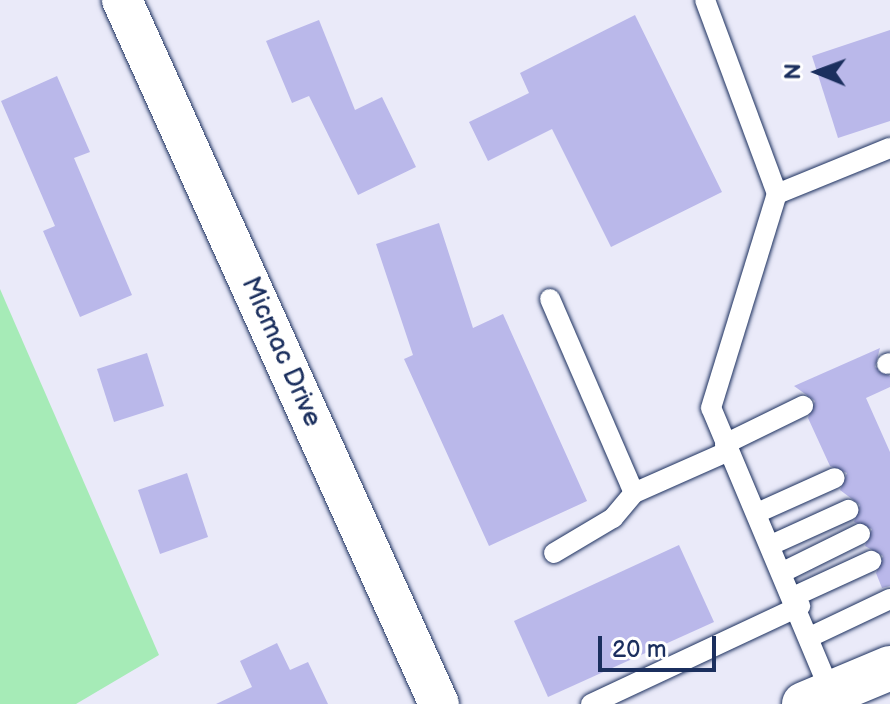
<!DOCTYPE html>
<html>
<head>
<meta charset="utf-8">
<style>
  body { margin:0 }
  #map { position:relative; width:890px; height:704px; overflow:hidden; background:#eaeaf9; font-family:"Balsamiq Sans",sans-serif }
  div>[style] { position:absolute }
  .green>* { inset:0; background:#a6ebb7 }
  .building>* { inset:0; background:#bab8ea }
  .roads { filter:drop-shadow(0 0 2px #1b2f5e) drop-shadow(0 0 2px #1b2f5e) }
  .lane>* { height:20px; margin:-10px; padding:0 10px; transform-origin:10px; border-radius:10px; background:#fff }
  .street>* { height:40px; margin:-20px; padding:0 20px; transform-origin:20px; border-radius:20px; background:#fff }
  .secondary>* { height:44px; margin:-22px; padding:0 22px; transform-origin:22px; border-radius:22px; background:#fff }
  span { translate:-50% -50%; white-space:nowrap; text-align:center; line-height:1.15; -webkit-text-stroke:6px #fff; paint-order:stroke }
  .street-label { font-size:26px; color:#1b2f5e }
  .north { position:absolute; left:778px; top:32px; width:80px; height:80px; -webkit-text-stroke:6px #fff; paint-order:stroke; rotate:271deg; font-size:22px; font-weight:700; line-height:32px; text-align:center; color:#1b2f5e }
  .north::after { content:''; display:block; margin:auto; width:28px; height:36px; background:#1b2f5e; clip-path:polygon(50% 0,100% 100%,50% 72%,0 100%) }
  .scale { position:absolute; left:598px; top:636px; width:118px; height:36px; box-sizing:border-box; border:4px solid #1b2f5e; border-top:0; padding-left:10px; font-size:24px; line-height:28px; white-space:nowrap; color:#1b2f5e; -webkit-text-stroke:6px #fff; paint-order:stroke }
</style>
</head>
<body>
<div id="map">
  <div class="green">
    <div style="clip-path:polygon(0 289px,159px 655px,76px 704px,0 704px)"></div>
  </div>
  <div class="building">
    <div style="clip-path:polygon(635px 15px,722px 192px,611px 247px,552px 129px,488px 161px,469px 122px,529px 93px,520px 73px)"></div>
    <div style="clip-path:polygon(319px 20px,355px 110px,382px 97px,416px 167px,358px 195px,309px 96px,292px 103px,266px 41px)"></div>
    <div style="clip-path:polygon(890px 30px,890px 121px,838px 138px,812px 56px)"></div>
    <div style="clip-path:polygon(57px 76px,90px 152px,74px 158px,132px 295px,80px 317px,43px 231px,55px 226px,1px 101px)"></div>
    <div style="clip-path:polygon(439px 223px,473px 328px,503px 314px,587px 501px,489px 546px,404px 359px,413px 355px,376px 244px)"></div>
    <div style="clip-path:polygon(880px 348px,875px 367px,890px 376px,890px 387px,866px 398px,890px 452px,890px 586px,882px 588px,876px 573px,883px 556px,865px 546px,872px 529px,854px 522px,860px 505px,840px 490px,847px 473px,830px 466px,808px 418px,815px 401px,794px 386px)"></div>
    <div style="clip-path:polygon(147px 353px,164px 406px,114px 422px,97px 369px)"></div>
    <div style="clip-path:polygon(187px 473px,208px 537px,160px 554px,138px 490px)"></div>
    <div style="clip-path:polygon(679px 545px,714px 622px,548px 697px,514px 621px)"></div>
    <div style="clip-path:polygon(277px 643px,290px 670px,308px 662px,328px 704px,216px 704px,252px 687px,240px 661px)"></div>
  </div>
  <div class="roads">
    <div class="lane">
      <div style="left:705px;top:0;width:207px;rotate:69.6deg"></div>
      <div style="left:550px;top:299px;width:211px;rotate:66.6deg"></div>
      <div style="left:634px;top:493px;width:104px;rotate:-23.9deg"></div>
      <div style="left:887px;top:364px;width:3px;rotate:-18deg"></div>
      <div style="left:725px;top:444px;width:87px;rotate:-26deg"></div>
      <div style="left:757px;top:513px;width:85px;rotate:-24.2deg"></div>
      <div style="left:771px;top:545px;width:85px;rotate:-24.4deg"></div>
      <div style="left:554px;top:553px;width:69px;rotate:-30.7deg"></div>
      <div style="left:613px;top:518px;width:33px;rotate:-50deg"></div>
      <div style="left:783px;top:572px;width:86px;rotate:-26.3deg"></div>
      <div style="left:795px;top:596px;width:84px;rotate:-24.7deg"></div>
      <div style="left:812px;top:636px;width:86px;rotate:-25.4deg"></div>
      <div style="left:831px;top:693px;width:309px;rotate:-112.8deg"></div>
      <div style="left:711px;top:408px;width:224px;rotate:-72.9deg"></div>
      <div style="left:777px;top:194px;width:122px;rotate:-22.2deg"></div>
      <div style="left:591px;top:704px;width:231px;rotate:-25.1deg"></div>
    </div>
    <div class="street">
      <div style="left:122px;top:0;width:772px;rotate:65.76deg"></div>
    </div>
    <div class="secondary">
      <div style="left:804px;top:704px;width:93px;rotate:-22.7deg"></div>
    </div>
  </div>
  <div class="street-label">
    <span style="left:281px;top:352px;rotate:66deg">Micmac Drive</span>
  </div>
  <div class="north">N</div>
  <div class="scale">20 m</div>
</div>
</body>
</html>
